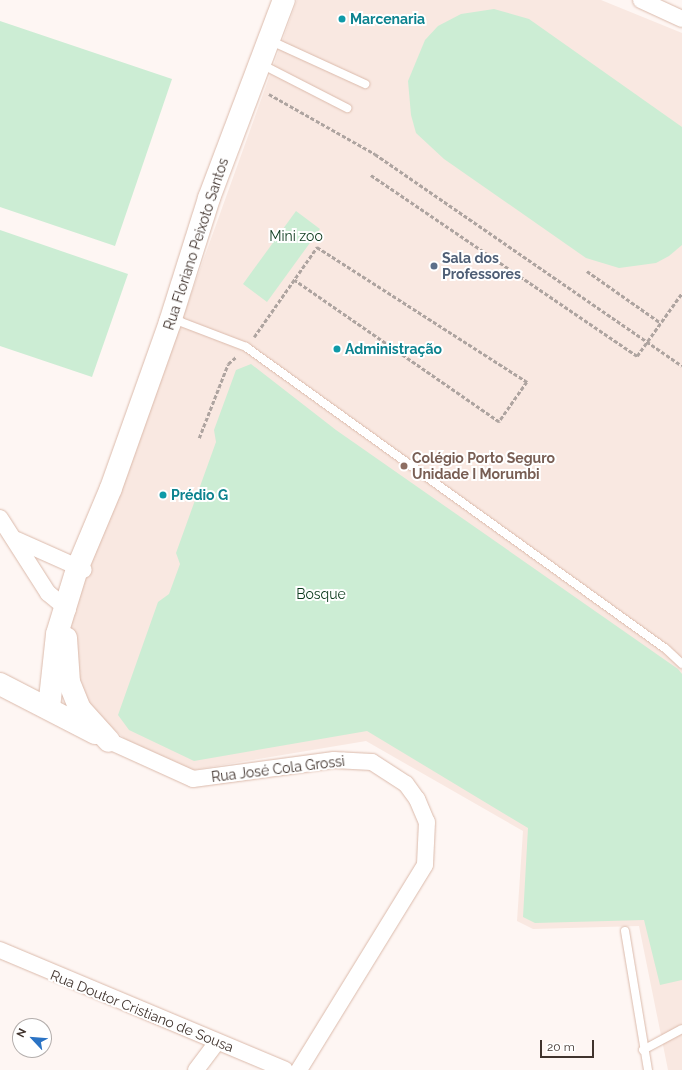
<!DOCTYPE html>
<html>
<head>
<meta charset="utf-8">
<style>
  body { margin:0 }
  #map { position:relative; width:682px; height:1070px; overflow:hidden; background:#fef6f3; font-family:Raleway,sans-serif }
  div>[style] { position:absolute }
  .built>* { inset:0; background:#f9e8e1 }
  .green>* { inset:0; background:#ccedd4 }
  .path>* { height:2.5px; margin-top:-1.25px; transform-origin:0; background:repeating-linear-gradient(90deg,#aea4a0 0 4px,transparent 0 6px) }
  .roads { filter:drop-shadow(0 0 1px #dbbaab) drop-shadow(0 0 1px #dbbaab) }
  .lane>* { height:8px; margin:-4px; padding:0 4px; transform-origin:4px; border-radius:4px; background:#fff }
  .street>* { height:16px; margin:-8px; padding:0 8px; transform-origin:8px; border-radius:8px; background:#fff }
  .secondary>* { height:22px; margin:-11px; padding:0 11px; transform-origin:11px; border-radius:11px; background:#fff }
  .dots>* { width:11px; height:11px; translate:-50% -50%; box-sizing:border-box; border:2px solid #fff; border-radius:50% }
  span { translate:-50% -50%; white-space:nowrap; text-align:center; line-height:1.15; -webkit-text-stroke:4px #fff; paint-order:stroke }
  .culture-label { font-size:14px; color:#0d838f; font-weight:700 }
  .left { translate:0 -50%; text-align:left }
  .park-label { font-size:14px; color:#0b391c }
  .street-label { font-size:14px; color:#40332d }
  .service-label { font-size:14px; color:#4e5e75; font-weight:700 }
  .education-label { font-size:14px; color:#785e54; font-weight:700 }
  .north { position:absolute; left:12px; top:1018px; width:40px; height:40px; box-sizing:border-box; background:#fff; border:1px solid #b3adab; border-radius:50%; rotate:296deg; font-size:11px; font-weight:700; line-height:16px; text-align:center; color:#40332d }
  .north::after { content:''; display:block; margin:auto; width:14px; height:18px; background:#2b73c4; clip-path:polygon(50% 0,100% 100%,50% 72%,0 100%) }
  .scale { position:absolute; left:540px; top:1040px; width:54px; height:18px; box-sizing:border-box; border:2px solid #40332d; border-top:0; padding-left:5px; font-size:12px; line-height:14px; white-space:nowrap; color:#40332d; -webkit-text-stroke:3px #fff; paint-order:stroke }
</style>
</head>
<body>
<div id="map">
  <div class="built">
    <div style="clip-path:polygon(297px 0,601px 0,682px 33px,682px 1070px,668px 1070px,639px 926px,533px 929px,517px 921px,523px 831px,366px 741px,193px 770px,125px 739px,81px 701px,70px 653px,72px 611px,181px 322px)"></div>
  </div>
  <div class="green">
    <div style="clip-path:polygon(494px 9px,529px 19px,682px 127px,682px 245px,669px 256px,656px 263px,619px 268px,586px 258px,444px 159px,416px 133px,411px 115px,408px 81px,425px 40px,438px 26px,461px 14px)"></div>
    <div style="clip-path:polygon(0 21px,172px 79px,115px 246px,0 207px)"></div>
    <div style="clip-path:polygon(296px 211px,320px 229px,267px 302px,243px 284px)"></div>
    <div style="clip-path:polygon(0 230px,128px 274px,92px 377px,0 346px)"></div>
    <div style="clip-path:polygon(251px 364px,336px 430px,678px 669px,682px 674px,682px 980px,660px 985px,644px 920px,535px 923px,523px 917px,528px 828px,367px 731px,194px 761px,129px 730px,118px 715px,158px 602px,169px 594px,180px 564px,176px 553px,216px 442px,214px 430px,236px 370px)"></div>
  </div>
  <div class="path">
    <div style="left:269px;top:94px;width:122px;rotate:29.5deg"></div>
    <div style="left:375px;top:154px;width:373px;rotate:34.6deg"></div>
    <div style="left:371px;top:175px;width:322px;rotate:34.2deg"></div>
    <div style="left:637px;top:356px;width:77px;rotate:-54.5deg"></div>
    <div style="left:587px;top:271px;width:90px;rotate:35.1deg"></div>
    <div style="left:254px;top:337px;width:110px;rotate:-55deg"></div>
    <div style="left:317px;top:247px;width:250px;rotate:32.7deg"></div>
    <div style="left:527px;top:382px;width:49px;rotate:125deg"></div>
    <div style="left:499px;top:422px;width:249px;rotate:-145.3deg"></div>
    <div style="left:199px;top:438px;width:79px;rotate:-68.6deg"></div>
    <div style="left:228px;top:364px;width:11px;rotate:-41deg"></div>
  </div>
  <div class="roads">
    <div class="lane">
      <div style="left:269px;top:40px;width:106px;rotate:24.6deg"></div>
      <div style="left:261px;top:64px;width:97px;rotate:27.1deg"></div>
      <div style="left:171px;top:322px;width:10px"></div>
      <div style="left:181px;top:322px;width:70px;rotate:21deg"></div>
      <div style="left:246px;top:347px;width:517px;rotate:35.72deg"></div>
      <div style="left:666px;top:649px;width:22px;rotate:43deg"></div>
      <div style="left:625px;top:931px;width:141px;rotate:80.6deg"></div>
      <div style="left:643px;top:1050px;width:44px;rotate:-28.3deg"></div>
    </div>
    <div class="street">
      <div style="left:641px;top:0;width:45px;rotate:24.9deg"></div>
      <div style="left:0;top:518px;width:89px;rotate:57.4deg"></div>
      <div style="left:48px;top:593px;width:26px;rotate:40deg"></div>
      <div style="left:17px;top:540px;width:73px;rotate:24.1deg"></div>
      <div style="left:109px;top:741px;width:92px;rotate:24.3deg"></div>
      <div style="left:193px;top:779px;width:142px;rotate:-7.7deg"></div>
      <div style="left:334px;top:760px;width:38px;rotate:3deg"></div>
      <div style="left:372px;top:762px;width:40px;rotate:32.9deg"></div>
      <div style="left:406px;top:784px;width:19px;rotate:54deg"></div>
      <div style="left:417px;top:799px;width:25px;rotate:67deg"></div>
      <div style="left:427px;top:822px;width:43px;rotate:92.7deg"></div>
      <div style="left:425px;top:865px;width:241px;rotate:121.6deg"></div>
      <div style="left:0;top:950px;width:309px;rotate:22.8deg"></div>
      <div style="left:196px;top:1070px;width:35px;rotate:-53deg"></div>
    </div>
    <div class="secondary">
      <div style="left:66px;top:638px;width:44px;rotate:86.1deg"></div>
      <div style="left:69px;top:682px;width:29px;rotate:68deg"></div>
      <div style="left:80px;top:709px;width:43px;rotate:47.8deg"></div>
      <div style="left:0;top:684px;width:107px;rotate:27.3deg"></div>
      <div style="left:49px;top:708px;width:74px;rotate:-83.8deg"></div>
      <div style="left:57px;top:634px;width:68px;rotate:-72.9deg"></div>
      <div style="left:77px;top:569px;width:88px;rotate:-67.2deg"></div>
      <div style="left:111px;top:488px;width:176px;rotate:-70.4deg"></div>
      <div style="left:170px;top:322px;width:130px;rotate:-72.5deg"></div>
      <div style="left:209px;top:198px;width:212px;rotate:-69.3deg"></div>
    </div>
  </div>
  <div class="dots">
    <div style="left:342px;top:19px;background:#0f9aa8"></div>
    <div style="left:434px;top:266px;background:#5c6f8a"></div>
    <div style="left:337px;top:349px;background:#0f9aa8"></div>
    <div style="left:404px;top:466px;background:#8d6e63"></div>
    <div style="left:163px;top:495px;background:#0f9aa8"></div>
  </div>
  <div class="culture-label">
    <span class="left" style="left:350px;top:19px">Marcenaria</span>
    <span class="left" style="left:345px;top:349px">Administração</span>
    <span class="left" style="left:171px;top:495px">Prédio G</span>
  </div>
  <div class="park-label">
    <span style="left:296px;top:236px">Mini zoo</span>
    <span style="left:321px;top:594px">Bosque</span>
  </div>
  <div class="street-label">
    <span style="left:196px;top:244px;rotate:-72deg">Rua Floriano Peixoto Santos</span>
    <span style="left:278px;top:769px;rotate:-7deg">Rua José Cola Grossi</span>
    <span style="left:142px;top:1011px;rotate:22deg">Rua Doutor Cristiano de Sousa</span>
  </div>
  <div class="service-label">
    <span class="left" style="left:442px;top:266px">Sala dos<br>Professores</span>
  </div>
  <div class="education-label">
    <span class="left" style="left:412px;top:466px">Colégio Porto Seguro<br>Unidade I Morumbi</span>
  </div>
  <div class="north">N</div>
  <div class="scale">20 m</div>
</div>
</body>
</html>
